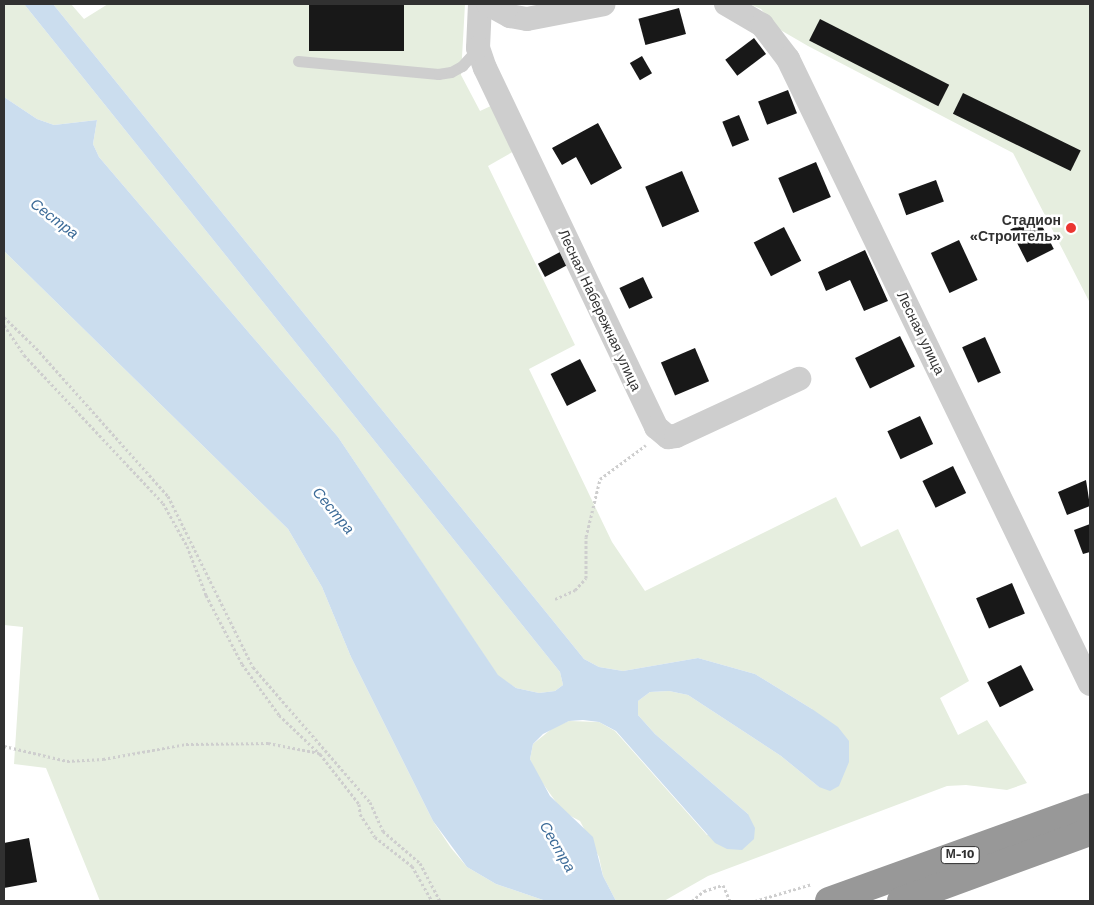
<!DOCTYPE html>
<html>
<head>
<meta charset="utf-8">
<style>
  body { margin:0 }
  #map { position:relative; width:1094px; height:905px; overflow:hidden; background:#fff; font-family:"Work Sans",sans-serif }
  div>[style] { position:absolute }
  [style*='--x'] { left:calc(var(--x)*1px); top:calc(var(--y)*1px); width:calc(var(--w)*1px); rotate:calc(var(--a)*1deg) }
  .green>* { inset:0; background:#e6eedf }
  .water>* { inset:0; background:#cbddee }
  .building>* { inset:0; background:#181818; transform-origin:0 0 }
  .path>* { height:3px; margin-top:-1.5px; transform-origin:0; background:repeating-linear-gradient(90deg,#cecece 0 2.5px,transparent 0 5px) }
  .lane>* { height:11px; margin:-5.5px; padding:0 5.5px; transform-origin:5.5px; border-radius:5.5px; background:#cecece }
  .street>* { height:24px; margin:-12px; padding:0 12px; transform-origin:12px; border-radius:12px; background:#cecece }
  .highway>* { height:28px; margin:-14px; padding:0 14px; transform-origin:14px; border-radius:14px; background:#989898 }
  .dots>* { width:14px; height:14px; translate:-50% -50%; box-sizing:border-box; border:2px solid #fff; border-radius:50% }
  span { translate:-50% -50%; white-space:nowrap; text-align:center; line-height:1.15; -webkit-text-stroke:5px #fff; paint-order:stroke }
  .shield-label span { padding:1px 4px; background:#fff; border:1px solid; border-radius:4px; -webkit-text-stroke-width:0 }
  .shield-label { font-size:12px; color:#313131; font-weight:700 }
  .poi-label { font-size:14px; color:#313131; font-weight:700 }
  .right { translate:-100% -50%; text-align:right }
  .street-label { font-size:14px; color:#313131 }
  .water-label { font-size:15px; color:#3b6a97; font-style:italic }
  .frame { position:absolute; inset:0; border:5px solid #313131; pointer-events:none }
</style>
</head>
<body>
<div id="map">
  <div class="green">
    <div style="clip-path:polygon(4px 4px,24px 4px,560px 672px,563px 685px,555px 691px,539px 693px,516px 688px,498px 676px,338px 437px,99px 157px,93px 144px,97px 120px,54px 125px,37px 119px,4px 97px)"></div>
    <div style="clip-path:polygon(53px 4px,71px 4px,84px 19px,108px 4px,465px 4px,461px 75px,480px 111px,495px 104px,516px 150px,488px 166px,575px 345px,529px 369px,612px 542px,645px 591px,836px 497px,861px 547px,898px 529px,969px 681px,940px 698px,958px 735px,987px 720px,1027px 783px,1007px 790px,966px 785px,947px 786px,708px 876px,664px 901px,616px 901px,603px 876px,599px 857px,580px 821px,563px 812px,539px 778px,530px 759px,533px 744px,554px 727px,569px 721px,599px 722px,615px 731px,707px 835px,748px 814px,655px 734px,638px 715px,638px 701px,650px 692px,669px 691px,688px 695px,781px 756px,819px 787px,812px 709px,755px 674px,698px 658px,623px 671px,599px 667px,584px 659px)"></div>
    <div style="clip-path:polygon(749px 4px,1090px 4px,1090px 303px,1013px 153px,808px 46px,777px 28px,761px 9px)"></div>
    <div style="clip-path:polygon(4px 251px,288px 529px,322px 587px,351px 657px,433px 821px,451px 848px,467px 867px,496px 884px,546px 901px,100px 901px,46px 768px,14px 764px,23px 627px,4px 625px)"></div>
  </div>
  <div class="water">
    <div style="clip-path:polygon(24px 4px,53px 4px,584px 659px,599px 667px,623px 671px,698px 658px,755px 674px,812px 709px,838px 727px,849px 741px,849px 762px,839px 786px,830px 791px,819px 787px,781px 756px,688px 695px,669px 691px,650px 692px,638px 701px,638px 715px,655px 734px,748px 814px,755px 828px,754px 839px,742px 850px,727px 849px,715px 843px,616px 731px,599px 722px,583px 720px,569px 721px,543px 734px,533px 744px,530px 759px,550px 796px,593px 837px,603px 876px,616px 901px,546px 901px,496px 884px,467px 867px,433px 821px,351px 657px,322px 587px,288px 529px,4px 251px,4px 97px,37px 119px,54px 125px,97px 120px,93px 144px,99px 157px,338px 437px,498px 675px,516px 688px,539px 693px,555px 691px,563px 685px,560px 672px)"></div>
  </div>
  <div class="building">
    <div style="left:309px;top:4px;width:95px;height:47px"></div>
    <div style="left:679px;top:8px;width:27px;height:42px;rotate:75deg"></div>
    <div style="left:820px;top:19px;width:145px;height:24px;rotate:27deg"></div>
    <div style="left:754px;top:38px;width:20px;height:36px;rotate:53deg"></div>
    <div style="left:642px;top:56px;width:20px;height:14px;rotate:60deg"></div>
    <div style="left:788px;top:90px;width:25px;height:32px;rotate:69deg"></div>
    <div style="left:963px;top:93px;width:131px;height:23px;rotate:26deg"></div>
    <div style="left:739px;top:115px;width:27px;height:18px;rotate:68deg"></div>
    <div style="clip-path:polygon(598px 123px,622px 168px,591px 185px,576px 157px,562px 165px,552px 148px)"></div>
    <div style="left:816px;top:162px;width:38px;height:41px;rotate:67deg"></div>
    <div style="left:682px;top:171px;width:44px;height:40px;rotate:67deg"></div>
    <div style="left:936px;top:180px;width:23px;height:40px;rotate:70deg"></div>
    <div style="left:1037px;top:216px;width:37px;height:30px;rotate:63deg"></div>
    <div style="left:784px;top:227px;width:38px;height:34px;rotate:63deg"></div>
    <div style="left:959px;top:240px;width:44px;height:31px;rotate:65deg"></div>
    <div style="clip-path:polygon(865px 250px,888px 301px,864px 311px,850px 280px,826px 291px,818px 272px)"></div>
    <div style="left:560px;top:252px;width:15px;height:25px;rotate:62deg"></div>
    <div style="left:643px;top:277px;width:23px;height:26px;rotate:65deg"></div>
    <div style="left:900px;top:336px;width:34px;height:50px;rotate:64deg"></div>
    <div style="left:985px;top:337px;width:39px;height:25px;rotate:66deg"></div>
    <div style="left:695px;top:348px;width:36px;height:37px;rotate:67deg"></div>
    <div style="left:580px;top:359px;width:36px;height:33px;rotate:63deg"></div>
    <div style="left:920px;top:416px;width:31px;height:36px;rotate:65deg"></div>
    <div style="left:953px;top:466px;width:30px;height:34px;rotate:64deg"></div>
    <div style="clip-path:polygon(1086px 480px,1090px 506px,1067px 515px,1058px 492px)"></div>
    <div style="clip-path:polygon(1090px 524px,1090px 552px,1083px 554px,1074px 530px)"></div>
    <div style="left:1012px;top:583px;width:33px;height:39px;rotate:67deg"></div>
    <div style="left:1021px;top:665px;width:28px;height:38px;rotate:63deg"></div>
    <div style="clip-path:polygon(29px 838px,37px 882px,4px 888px,4px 843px)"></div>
  </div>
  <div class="path">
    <div style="--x:4;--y:317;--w:45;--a:44.1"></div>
    <div style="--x:36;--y:348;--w:198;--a:48.3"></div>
    <div style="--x:168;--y:496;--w:191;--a:63.6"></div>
    <div style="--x:253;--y:667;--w:179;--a:49.1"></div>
    <div style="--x:370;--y:802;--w:32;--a:66"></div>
    <div style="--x:383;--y:831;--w:49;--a:40.9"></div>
    <div style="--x:420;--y:863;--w:43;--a:62.2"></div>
    <div style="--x:4;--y:325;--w:36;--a:56"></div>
    <div style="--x:24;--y:355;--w:203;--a:46.8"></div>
    <div style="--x:163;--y:503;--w:49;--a:60.8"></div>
    <div style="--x:187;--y:546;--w:53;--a:68.8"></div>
    <div style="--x:206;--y:595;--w:78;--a:62.4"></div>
    <div style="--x:242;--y:664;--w:63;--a:54"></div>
    <div style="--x:279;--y:715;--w:57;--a:43.6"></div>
    <div style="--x:320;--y:754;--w:63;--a:52"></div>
    <div style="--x:359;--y:804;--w:10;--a:84"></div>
    <div style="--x:360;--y:814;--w:27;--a:57"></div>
    <div style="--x:375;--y:837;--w:47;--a:38.1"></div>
    <div style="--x:412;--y:866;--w:40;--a:60.3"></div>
    <div style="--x:555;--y:599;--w:22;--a:-24"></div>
    <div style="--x:575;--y:590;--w:16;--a:-47"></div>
    <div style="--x:586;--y:578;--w:41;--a:-90"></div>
    <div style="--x:586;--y:537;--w:60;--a:-76.4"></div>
    <div style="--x:600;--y:479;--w:57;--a:-36.5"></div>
    <div style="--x:4;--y:746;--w:65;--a:13.4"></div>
    <div style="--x:67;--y:761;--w:36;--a:-3"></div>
    <div style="--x:103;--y:759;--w:84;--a:-10.2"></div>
    <div style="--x:186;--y:744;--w:82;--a:-0.7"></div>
    <div style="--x:268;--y:743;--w:52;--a:11.1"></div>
    <div style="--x:692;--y:901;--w:16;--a:-40"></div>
    <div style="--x:704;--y:891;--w:20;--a:-18"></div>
    <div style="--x:723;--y:885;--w:17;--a:66"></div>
    <div style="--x:755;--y:901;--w:59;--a:-16.6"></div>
  </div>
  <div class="lane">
    <div style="--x:298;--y:61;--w:141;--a:5.3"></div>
    <div style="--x:438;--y:74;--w:13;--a:-9"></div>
    <div style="--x:451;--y:72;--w:13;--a:-29"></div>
    <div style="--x:462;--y:66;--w:24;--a:-48"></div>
  </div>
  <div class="street">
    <div style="--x:480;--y:4;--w:44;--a:92.6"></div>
    <div style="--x:478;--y:48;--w:21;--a:71"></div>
    <div style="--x:485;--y:68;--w:398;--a:64.5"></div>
    <div style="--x:656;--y:427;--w:16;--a:40"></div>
    <div style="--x:668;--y:437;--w:8;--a:-7"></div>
    <div style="--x:676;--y:436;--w:136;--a:-24.9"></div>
    <div style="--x:488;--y:4;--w:25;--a:29"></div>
    <div style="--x:510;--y:16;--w:17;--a:10"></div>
    <div style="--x:527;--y:19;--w:78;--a:-11"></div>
    <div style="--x:726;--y:4;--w:42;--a:30.3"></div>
    <div style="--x:762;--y:25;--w:43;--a:52.6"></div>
    <div style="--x:788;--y:59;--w:694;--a:64.21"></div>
  </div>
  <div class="highway">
    <div style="--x:829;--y:901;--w:277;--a:-19.8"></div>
    <div style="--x:901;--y:901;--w:201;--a:-20.1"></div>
  </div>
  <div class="dots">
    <div style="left:1071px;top:228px;background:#eb3531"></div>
  </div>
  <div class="shield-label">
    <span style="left:960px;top:855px">М-10</span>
  </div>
  <div class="poi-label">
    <span class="right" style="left:1061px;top:228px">Стадион<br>«Строитель»</span>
  </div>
  <div class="street-label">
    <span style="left:600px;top:310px;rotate:65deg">Лесная Набережная улица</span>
    <span style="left:921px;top:333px;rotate:64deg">Лесная улица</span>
  </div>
  <div class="water-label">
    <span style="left:54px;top:219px;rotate:37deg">Сестра</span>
    <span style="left:333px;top:511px;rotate:50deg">Сестра</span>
    <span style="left:557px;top:847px;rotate:60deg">Сестра</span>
  </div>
  <div class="frame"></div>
</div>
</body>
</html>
